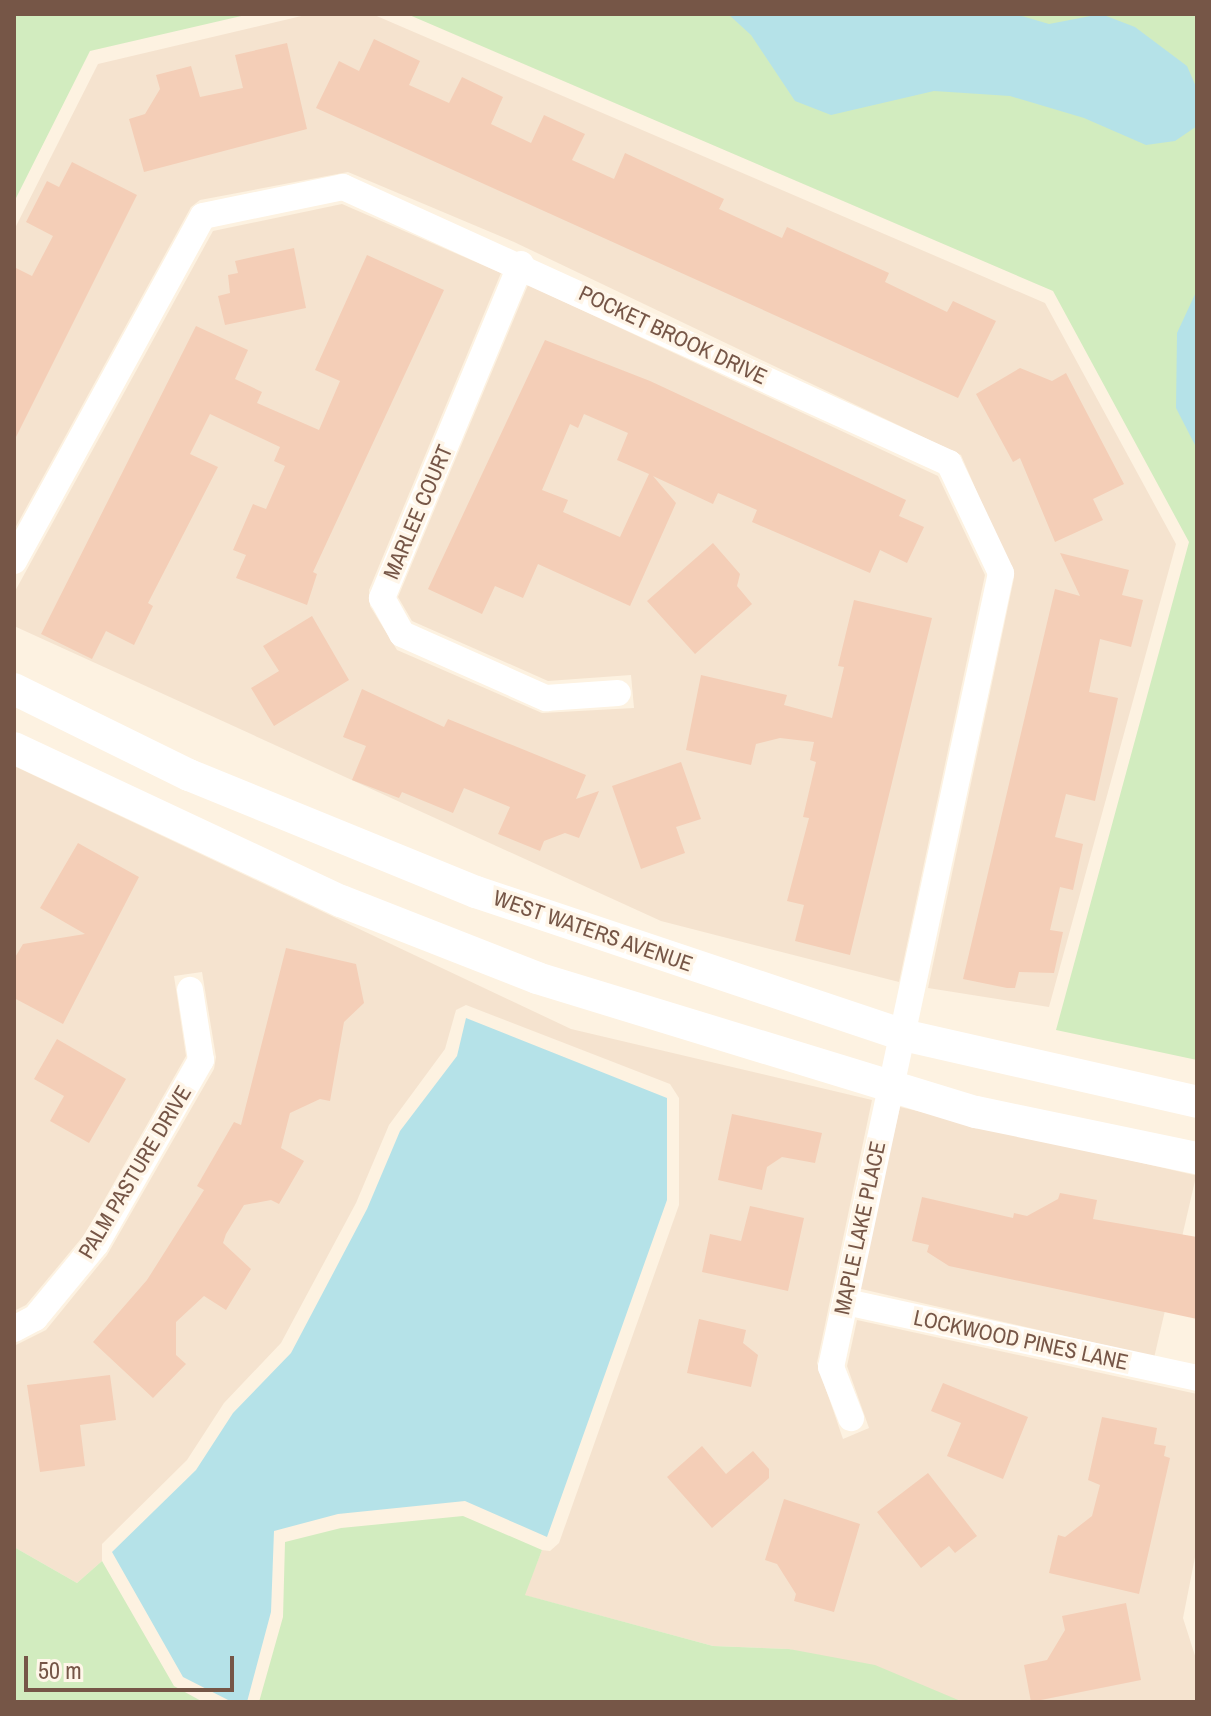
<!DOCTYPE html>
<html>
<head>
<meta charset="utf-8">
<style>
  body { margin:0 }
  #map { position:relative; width:1211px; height:1716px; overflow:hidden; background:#fdf2e1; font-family:"Archivo Narrow",sans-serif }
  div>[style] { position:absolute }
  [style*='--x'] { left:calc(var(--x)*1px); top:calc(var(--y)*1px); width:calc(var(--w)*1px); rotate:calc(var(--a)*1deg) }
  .residential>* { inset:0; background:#f5e3cf; transform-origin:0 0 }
  .green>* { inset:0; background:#d2ecbf }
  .water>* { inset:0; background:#b5e2e8 }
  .building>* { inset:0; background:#f4ceb7 }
  .minor>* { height:26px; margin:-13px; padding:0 13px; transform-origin:13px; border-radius:13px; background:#fff }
  .tertiary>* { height:32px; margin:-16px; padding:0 16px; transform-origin:16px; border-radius:16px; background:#fff }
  span { translate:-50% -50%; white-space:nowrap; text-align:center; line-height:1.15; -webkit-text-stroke:7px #fff6e9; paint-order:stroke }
  .street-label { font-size:22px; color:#765647 }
  .frame { position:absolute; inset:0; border:16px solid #765647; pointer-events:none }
  .scale { position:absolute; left:24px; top:1656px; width:210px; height:36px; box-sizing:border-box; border:4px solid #765647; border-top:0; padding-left:10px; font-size:24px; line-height:28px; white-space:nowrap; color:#765647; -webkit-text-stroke:6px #fff6e9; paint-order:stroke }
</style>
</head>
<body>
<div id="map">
  <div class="residential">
    <div style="clip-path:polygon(310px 14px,372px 14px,1045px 303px,1176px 544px,1049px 1007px,928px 988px,1014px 578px,961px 455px,514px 242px,348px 172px,200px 200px,191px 207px,14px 530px,14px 230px,98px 64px)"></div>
    <div style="clip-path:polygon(342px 204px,501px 273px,369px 590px,370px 606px,397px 650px,542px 713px,634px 708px,631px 675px,548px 681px,412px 621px,398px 597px,528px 285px,938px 476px,985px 575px,899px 982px,661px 921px,14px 626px,14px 593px,213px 231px)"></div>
    <div style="clip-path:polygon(14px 766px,571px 1029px,872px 1100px,817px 1363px,843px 1439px,869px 1428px,847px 1366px,857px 1320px,1197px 1394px,1197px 1547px,1183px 1618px,1197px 1662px,1197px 1702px,963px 1702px,789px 1649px,713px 1646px,524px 1595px,542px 1550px,550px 1551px,559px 1543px,679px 1205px,679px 1098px,670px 1084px,466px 1005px,456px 1010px,445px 1049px,389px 1125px,356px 1203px,281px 1343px,224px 1403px,187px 1460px,102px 1544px,102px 1561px,77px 1583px,14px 1547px,14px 1346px,46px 1330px,107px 1255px,214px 1069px,216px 1057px,202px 972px,174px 976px,186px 1056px,85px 1234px,26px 1305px,14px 1311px)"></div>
    <div style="left:900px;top:1107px;width:304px;height:186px;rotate:13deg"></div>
  </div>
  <div class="green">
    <div style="clip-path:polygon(14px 14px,250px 14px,90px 51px,14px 202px)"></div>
    <div style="clip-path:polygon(407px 14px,1197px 14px,1197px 1060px,1056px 1030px,1189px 542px,1053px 291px)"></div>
    <div style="clip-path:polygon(463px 1516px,542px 1550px,525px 1595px,713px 1646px,789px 1649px,875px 1665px,963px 1702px,259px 1702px,283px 1617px,285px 1542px,341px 1528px)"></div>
    <div style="clip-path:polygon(14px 1547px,77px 1583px,102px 1561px,174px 1686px,203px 1702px,14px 1702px)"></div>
  </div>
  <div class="water">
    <div style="clip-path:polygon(728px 14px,1015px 14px,1049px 24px,1101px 14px,1135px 27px,1187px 66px,1197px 89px,1197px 126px,1175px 141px,1146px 145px,1084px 118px,1010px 96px,934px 91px,831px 115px,795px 101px,751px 35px)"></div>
    <div style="clip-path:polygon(1197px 290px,1197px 449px,1176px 408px,1177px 333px)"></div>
    <div style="clip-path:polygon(466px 1018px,667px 1098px,667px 1200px,547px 1537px,465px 1501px,338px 1514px,274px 1531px,271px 1612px,247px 1702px,232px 1702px,183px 1677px,112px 1552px,196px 1470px,233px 1413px,291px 1353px,367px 1209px,400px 1131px,457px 1056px)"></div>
  </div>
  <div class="building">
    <div style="clip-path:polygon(374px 39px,420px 61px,409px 85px,449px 103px,462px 77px,503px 97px,491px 124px,531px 143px,544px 115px,585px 134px,572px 160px,614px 179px,625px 153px,724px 199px,719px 209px,782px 238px,787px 227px,889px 273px,885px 282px,947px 312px,953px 301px,996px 321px,958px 398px,316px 108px,339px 61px,359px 71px)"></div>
    <div style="clip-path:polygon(287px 43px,307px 129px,144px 172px,129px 119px,145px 114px,160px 89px,156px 75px,191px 66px,200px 97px,243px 88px,235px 55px)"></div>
    <div style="clip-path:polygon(72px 162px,137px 195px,14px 441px,14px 267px,32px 276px,53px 236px,26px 222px,47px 181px,59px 187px)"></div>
    <div style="clip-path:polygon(294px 248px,306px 308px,225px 325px,218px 296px,230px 293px,228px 275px,238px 273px,235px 261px)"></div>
    <div style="clip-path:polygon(367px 255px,444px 290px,313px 572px,317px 574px,307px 605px,236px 578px,246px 555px,233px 550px,253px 504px,266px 509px,285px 466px,274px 461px,280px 447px,210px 414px,190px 454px,218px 467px,148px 603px,153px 606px,134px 645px,106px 631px,92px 659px,41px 634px,196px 326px,248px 350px,235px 379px,262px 392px,257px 403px,319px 430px,340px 381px,315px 370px)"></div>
    <div style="clip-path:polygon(evenodd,545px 340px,650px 381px,906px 500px,899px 516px,924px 527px,907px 563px,880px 550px,870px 573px,752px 522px,757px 510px,718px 493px,713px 504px,653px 476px,676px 503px,630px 606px,538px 564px,523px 598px,495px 586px,482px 614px,428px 589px,545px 340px,584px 414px,628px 433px,617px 460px,649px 474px,620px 537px,563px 512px,568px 500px,542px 490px,570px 424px,578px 428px,584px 414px)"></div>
    <div style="clip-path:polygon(1020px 368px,1052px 381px,1066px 373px,1124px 484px,1093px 499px,1103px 520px,1055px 542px,1020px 458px,1013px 462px,976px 394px)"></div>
    <div style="clip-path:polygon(713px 543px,740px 574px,737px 586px,752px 604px,695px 654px,647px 601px)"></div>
    <div style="clip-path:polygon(1060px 553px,1129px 570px,1122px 595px,1143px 600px,1131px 647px,1100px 639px,1089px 692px,1118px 698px,1095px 801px,1066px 794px,1055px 837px,1083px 844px,1073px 890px,1060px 887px,1050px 930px,1063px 932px,1054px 973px,1019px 972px,1015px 988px,1007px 988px,963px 979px,1055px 589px,1080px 596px)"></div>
    <div style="clip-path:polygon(854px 600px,932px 618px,850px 955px,795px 941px,804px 905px,787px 901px,809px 818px,803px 817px,816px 762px,810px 760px,814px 742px,780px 738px,756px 744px,751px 765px,686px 750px,701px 675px,787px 695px,784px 705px,832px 718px,844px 667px,838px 666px)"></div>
    <div style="clip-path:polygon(312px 616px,349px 680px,274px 726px,251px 688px,279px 671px,263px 646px)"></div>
    <div style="clip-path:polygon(362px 689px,444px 727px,448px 719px,586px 775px,576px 799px,599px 791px,579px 838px,565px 833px,544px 841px,540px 851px,498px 834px,510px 807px,464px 788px,453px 813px,402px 792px,399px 798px,352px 780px,366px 746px,343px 737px)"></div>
    <div style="clip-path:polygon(681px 762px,701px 819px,676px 827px,685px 853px,641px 869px,612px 786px)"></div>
    <div style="clip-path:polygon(78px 843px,139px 877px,63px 1024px,14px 998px,14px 959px,23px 944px,85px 934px,40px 908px)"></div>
    <div style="clip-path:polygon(286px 948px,356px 964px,364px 1003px,344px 1022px,330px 1101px,320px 1099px,290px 1113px,281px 1148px,304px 1161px,279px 1204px,271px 1200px,244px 1205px,226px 1234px,223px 1243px,251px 1269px,226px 1310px,204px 1296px,176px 1322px,176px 1355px,186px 1364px,153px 1398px,93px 1342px,147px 1280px,204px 1190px,197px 1186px,234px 1122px,241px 1125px)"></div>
    <div style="clip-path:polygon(57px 1039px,126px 1079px,89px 1143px,50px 1121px,64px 1096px,34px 1079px)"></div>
    <div style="clip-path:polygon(732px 1114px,822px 1133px,815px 1163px,782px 1157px,767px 1167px,762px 1190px,718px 1180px)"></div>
    <div style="clip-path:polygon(1060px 1193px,1097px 1200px,1093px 1219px,1197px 1237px,1197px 1319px,949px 1266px,927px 1252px,929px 1245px,912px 1241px,922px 1197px,1013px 1218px,1014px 1213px,1027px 1216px,1058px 1199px)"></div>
    <div style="clip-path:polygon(750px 1206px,804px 1218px,788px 1291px,702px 1272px,710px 1234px,741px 1241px)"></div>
    <div style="clip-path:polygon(699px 1319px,746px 1330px,743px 1343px,758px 1355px,751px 1387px,687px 1373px)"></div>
    <div style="clip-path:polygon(110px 1375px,116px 1420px,80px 1425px,85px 1466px,40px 1472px,27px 1385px)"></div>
    <div style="clip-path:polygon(943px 1383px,1028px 1417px,1003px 1479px,947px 1456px,961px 1423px,931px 1411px)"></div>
    <div style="clip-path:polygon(1102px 1417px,1157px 1428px,1154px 1444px,1166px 1446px,1164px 1456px,1170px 1458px,1139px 1594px,1049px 1573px,1058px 1535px,1065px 1537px,1092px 1516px,1100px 1485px,1088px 1480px)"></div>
    <div style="clip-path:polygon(702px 1446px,726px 1474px,753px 1451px,769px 1469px,769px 1478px,712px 1528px,667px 1477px)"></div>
    <div style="clip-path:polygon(928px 1473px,977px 1536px,955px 1553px,949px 1546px,921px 1568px,877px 1512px)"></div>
    <div style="clip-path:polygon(784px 1499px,860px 1524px,834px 1612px,794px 1601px,796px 1594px,777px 1564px,765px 1560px)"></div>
    <div style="clip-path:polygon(1126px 1603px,1141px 1680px,1031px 1702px,1024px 1665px,1047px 1660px,1065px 1630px,1062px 1616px)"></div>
  </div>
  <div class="minor">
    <div style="--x:521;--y:264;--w:362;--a:112.6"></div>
    <div style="--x:382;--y:598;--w:41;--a:60.9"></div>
    <div style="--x:402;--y:634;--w:158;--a:24"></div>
    <div style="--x:546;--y:698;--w:72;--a:-4"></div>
    <div style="--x:14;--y:561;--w:393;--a:-61.3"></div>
    <div style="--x:203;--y:216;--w:143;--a:-11.7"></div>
    <div style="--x:343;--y:187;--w:666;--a:24.49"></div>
    <div style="--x:949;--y:463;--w:122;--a:64.7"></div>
    <div style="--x:1001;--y:573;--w:812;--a:102.08"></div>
    <div style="--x:831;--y:1367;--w:55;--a:68.6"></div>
    <div style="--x:846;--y:1302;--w:359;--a:12.2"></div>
    <div style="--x:14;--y:1329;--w:24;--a:-28"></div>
    <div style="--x:35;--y:1318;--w:96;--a:-50.5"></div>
    <div style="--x:96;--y:1244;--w:212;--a:-60.3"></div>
    <div style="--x:201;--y:1060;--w:71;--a:-98.9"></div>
  </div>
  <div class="tertiary">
    <div style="--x:14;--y:689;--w:195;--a:26.2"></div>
    <div style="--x:189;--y:775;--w:310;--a:22.2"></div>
    <div style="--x:476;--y:892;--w:450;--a:18.5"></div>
    <div style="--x:903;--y:1035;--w:302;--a:12.8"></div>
    <div style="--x:14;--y:748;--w:361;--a:25.1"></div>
    <div style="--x:341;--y:901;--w:211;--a:21.4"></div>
    <div style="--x:537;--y:978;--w:459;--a:17"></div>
    <div style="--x:976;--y:1112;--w:226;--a:11.8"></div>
  </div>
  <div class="street-label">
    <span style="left:673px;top:335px;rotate:25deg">POCKET BROOK DRIVE</span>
    <span style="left:418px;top:512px;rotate:-67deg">MARLEE COURT</span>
    <span style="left:593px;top:931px;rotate:19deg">WEST WATERS AVENUE</span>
    <span style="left:135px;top:1172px;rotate:-59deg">PALM PASTURE DRIVE</span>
    <span style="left:860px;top:1228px;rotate:-78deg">MAPLE LAKE PLACE</span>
    <span style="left:1021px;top:1340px;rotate:12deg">LOCKWOOD PINES LANE</span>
  </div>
  <div class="frame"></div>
  <div class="scale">50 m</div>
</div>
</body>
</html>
